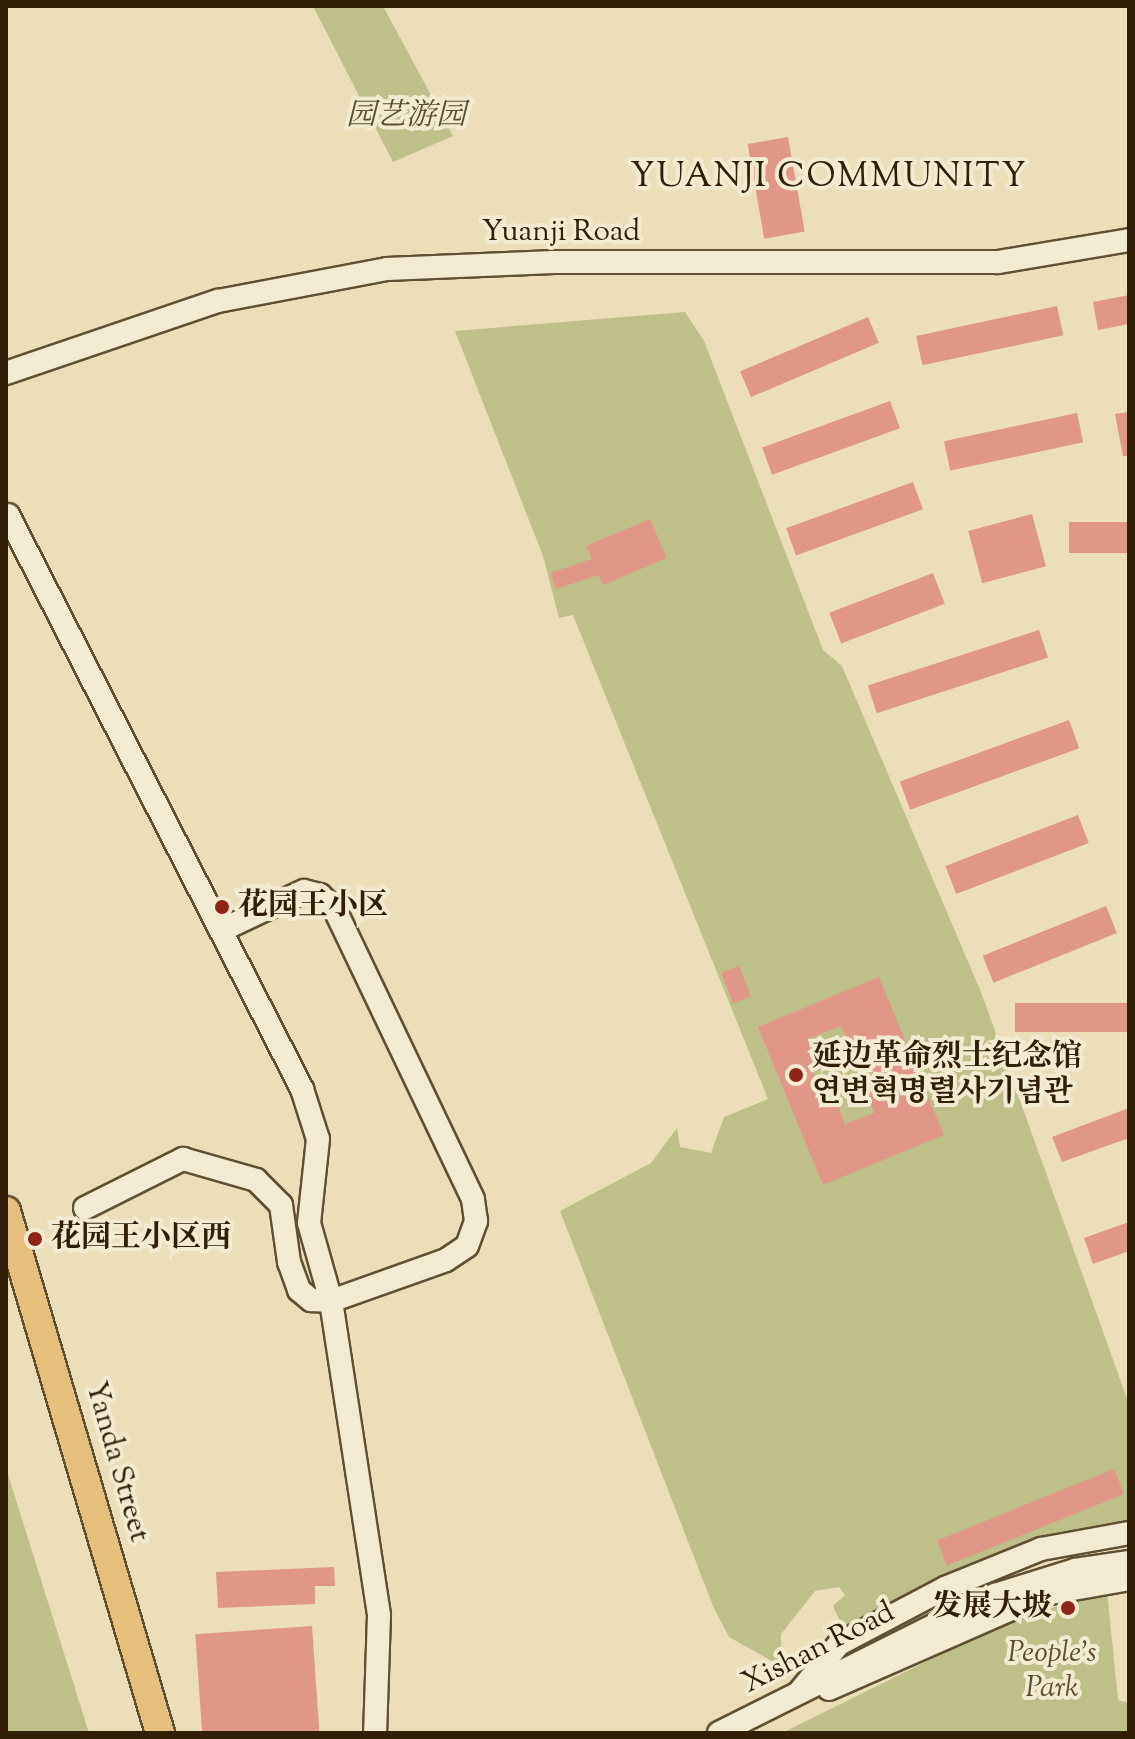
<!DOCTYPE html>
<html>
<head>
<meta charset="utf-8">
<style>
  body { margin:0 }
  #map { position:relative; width:1135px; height:1739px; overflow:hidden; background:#ebdeb8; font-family:"Sorts Mill Goudy","Noto Serif SC","Noto Serif KR",serif }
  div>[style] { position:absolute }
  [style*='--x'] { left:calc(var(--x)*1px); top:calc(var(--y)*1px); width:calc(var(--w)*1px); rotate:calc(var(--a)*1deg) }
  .green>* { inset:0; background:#bfbf89 }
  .building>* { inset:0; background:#e19788; transform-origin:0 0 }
  .roads { filter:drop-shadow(2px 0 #605033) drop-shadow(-2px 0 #605033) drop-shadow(0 2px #605033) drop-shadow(0 -2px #605033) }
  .minor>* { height:22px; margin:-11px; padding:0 11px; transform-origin:11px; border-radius:11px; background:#f2ead1 }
  .major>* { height:28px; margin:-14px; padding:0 14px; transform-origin:14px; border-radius:14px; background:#e6bf7c }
  .dots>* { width:22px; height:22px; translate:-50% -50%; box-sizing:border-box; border:4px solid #f2ead1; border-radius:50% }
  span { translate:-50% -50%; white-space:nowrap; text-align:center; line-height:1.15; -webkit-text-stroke:8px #f2ead1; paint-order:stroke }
  .park-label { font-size:30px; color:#5c502e; font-style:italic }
  .street-label { font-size:30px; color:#312007 }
  .poi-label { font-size:30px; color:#312007; font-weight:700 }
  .left { translate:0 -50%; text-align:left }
  .right { translate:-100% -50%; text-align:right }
  .quarter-label { font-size:34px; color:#312007; letter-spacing:2px }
  .frame { position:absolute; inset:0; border:8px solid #312007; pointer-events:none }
</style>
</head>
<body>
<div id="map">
  <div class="green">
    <div style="clip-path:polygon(313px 6px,383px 6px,453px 136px,393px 162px)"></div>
    <div style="clip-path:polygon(685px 312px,704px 341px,823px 650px,842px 666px,981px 992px,1129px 1404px,1129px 1527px,940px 1585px,843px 1628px,833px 1606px,845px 1595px,839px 1587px,815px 1591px,781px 1634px,781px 1666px,729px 1637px,713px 1606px,560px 1211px,651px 1163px,677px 1128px,680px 1147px,711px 1153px,724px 1117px,768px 1099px,573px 615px,559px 618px,543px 556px,455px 331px)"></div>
    <div style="clip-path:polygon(6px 1468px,89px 1733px,6px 1733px)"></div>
    <div style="clip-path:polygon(1107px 1591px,1118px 1700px,1129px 1703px,1129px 1733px,782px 1733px,1006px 1622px)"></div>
  </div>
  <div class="building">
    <div style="left:788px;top:137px;width:96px;height:41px;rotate:80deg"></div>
    <div style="clip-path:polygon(1129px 295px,1129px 324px,1098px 330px,1093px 302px)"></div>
    <div style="left:1057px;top:306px;width:30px;height:144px;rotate:78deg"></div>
    <div style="left:868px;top:317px;width:28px;height:139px;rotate:67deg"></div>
    <div style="left:890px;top:401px;width:29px;height:136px;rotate:70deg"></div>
    <div style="clip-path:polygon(1129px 412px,1129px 456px,1123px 456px,1115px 414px)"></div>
    <div style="left:1077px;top:413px;width:30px;height:136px;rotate:78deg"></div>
    <div style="left:913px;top:482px;width:29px;height:135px;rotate:70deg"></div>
    <div style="left:1032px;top:514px;width:54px;height:66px;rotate:75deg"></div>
    <div style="clip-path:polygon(650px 519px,667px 558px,603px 585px,599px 575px,556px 589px,550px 573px,592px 559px,586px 546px)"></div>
    <div style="left:1129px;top:522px;width:31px;height:60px;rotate:90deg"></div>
    <div style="left:933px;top:573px;width:33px;height:111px;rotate:69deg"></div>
    <div style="left:1039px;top:630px;width:29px;height:180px;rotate:72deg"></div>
    <div style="left:1069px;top:720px;width:30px;height:180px;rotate:70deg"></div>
    <div style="left:1078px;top:815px;width:30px;height:142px;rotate:69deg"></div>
    <div style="left:1106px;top:906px;width:29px;height:133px;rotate:68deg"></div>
    <div style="left:739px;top:966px;width:33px;height:19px;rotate:69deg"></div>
    <div style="clip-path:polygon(evenodd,879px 977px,944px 1135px,823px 1185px,758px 1027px,879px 977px,841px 1026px,852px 1054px,864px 1049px,879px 1089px,867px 1093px,874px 1113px,845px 1124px,837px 1104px,826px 1108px,811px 1068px,822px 1064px,812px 1037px,841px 1026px)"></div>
    <div style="left:1129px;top:1003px;width:29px;height:114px;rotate:90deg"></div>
    <div style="clip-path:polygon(1129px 1108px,1129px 1138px,1062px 1162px,1052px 1137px)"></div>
    <div style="clip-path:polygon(1129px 1222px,1129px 1251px,1093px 1264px,1084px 1238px)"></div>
    <div style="left:1114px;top:1469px;width:27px;height:191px;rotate:68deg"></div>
    <div style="clip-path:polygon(334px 1567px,335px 1586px,315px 1586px,315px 1604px,218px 1608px,216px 1572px)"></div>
    <div style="left:312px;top:1626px;width:107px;height:117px;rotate:86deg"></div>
  </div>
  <div class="roads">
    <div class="minor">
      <div style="--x:6;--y:373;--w:224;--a:-18.8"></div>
      <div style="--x:218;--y:301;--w:172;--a:-10.7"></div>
      <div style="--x:387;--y:269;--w:167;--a:-2.4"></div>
      <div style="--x:554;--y:262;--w:444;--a:0"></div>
      <div style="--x:998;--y:262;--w:133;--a:-9.5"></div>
      <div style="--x:8;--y:515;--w:645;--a:62.88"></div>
      <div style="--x:302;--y:1089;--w:52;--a:72.3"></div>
      <div style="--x:318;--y:1139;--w:84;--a:96.1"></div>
      <div style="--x:309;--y:1223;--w:81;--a:74.2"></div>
      <div style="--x:331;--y:1301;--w:318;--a:81.3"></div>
      <div style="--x:379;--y:1615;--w:118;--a:91.9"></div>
      <div style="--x:85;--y:1208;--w:110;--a:-26.6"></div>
      <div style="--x:183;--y:1159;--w:76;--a:16"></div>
      <div style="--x:256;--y:1180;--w:35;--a:45"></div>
      <div style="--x:281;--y:1205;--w:58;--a:82"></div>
      <div style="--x:289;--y:1262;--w:30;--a:70"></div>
      <div style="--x:299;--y:1290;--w:16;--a:40"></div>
      <div style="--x:311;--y:1300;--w:20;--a:3"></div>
      <div style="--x:331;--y:1301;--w:122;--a:-19.6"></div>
      <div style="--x:446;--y:1260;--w:25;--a:-34"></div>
      <div style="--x:467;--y:1246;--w:27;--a:-70"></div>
      <div style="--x:476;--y:1221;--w:22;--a:-98"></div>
      <div style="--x:473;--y:1199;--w:320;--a:-115.5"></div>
      <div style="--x:335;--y:910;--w:21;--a:-135"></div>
      <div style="--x:320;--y:895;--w:16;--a:-166"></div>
      <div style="--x:304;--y:891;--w:91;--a:154.6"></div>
      <div style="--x:829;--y:1689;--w:236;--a:-23.7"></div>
      <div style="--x:1045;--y:1594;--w:85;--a:-10.1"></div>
      <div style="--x:800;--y:1691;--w:61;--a:-50.3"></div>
      <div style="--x:839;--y:1644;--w:120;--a:-27.8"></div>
      <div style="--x:945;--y:1588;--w:104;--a:-22.1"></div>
      <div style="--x:1041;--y:1549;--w:89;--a:-10.3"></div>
      <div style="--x:719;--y:1733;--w:309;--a:-26.6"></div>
      <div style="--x:995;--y:1595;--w:84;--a:-17.4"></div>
      <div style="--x:1075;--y:1570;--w:55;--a:-8.4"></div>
    </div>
    <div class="major">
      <div style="--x:6;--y:1211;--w:544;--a:73.56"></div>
    </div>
  </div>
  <div class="dots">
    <div style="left:222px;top:907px;background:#8f2418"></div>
    <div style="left:796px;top:1075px;background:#8f2418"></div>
    <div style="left:35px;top:1239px;background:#8f2418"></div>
    <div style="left:1068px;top:1608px;background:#8f2418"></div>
  </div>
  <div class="park-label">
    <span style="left:406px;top:117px">园艺游园</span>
    <span style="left:1052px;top:1671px">People's<br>Park</span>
  </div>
  <div class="street-label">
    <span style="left:561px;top:233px">Yuanji Road</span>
    <span style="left:116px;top:1462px;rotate:74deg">Yanda Street</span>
    <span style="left:819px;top:1649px;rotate:-27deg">Xishan Road</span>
  </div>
  <div class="poi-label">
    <span class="left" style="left:238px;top:907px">花园王小区</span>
    <span class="left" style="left:812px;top:1075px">延边革命烈士纪念馆<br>연변혁명렬사기념관</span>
    <span class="left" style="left:51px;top:1239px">花园王小区西</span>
    <span class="right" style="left:1052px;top:1608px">发展大坡</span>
  </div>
  <div class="quarter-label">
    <span style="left:829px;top:178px">YUANJI COMMUNITY</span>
  </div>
  <div class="frame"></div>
</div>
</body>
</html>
